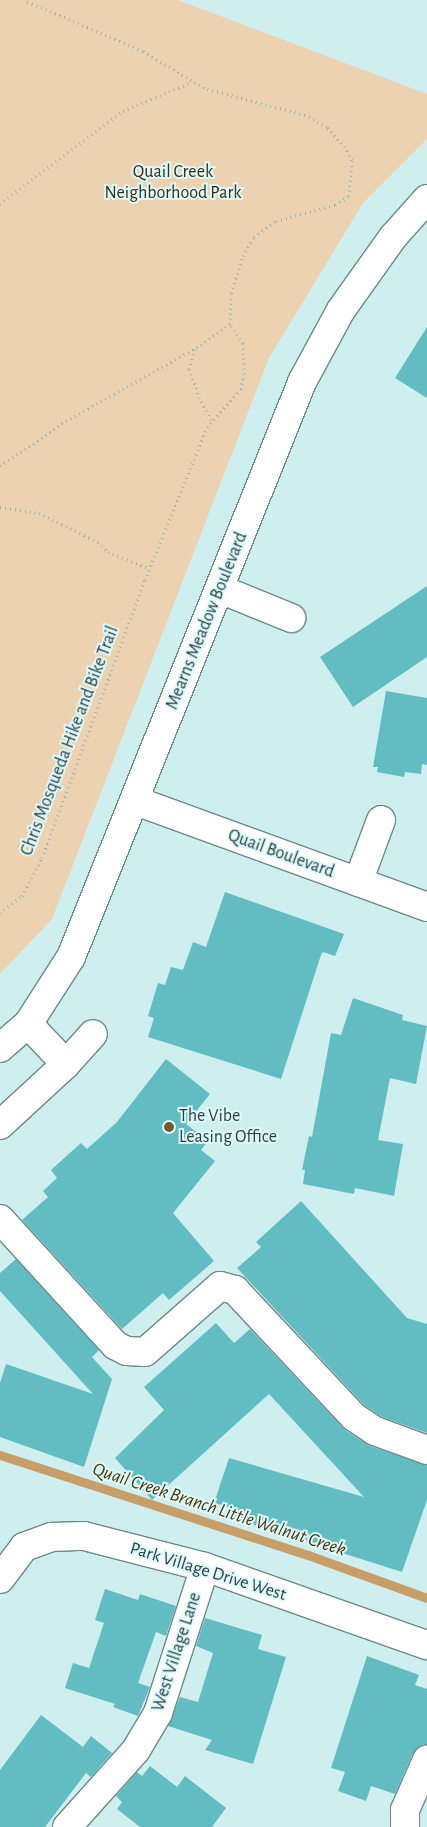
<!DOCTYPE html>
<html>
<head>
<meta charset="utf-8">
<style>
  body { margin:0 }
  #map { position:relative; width:427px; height:1827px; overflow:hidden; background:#cfeef0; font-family:"Alegreya Sans",sans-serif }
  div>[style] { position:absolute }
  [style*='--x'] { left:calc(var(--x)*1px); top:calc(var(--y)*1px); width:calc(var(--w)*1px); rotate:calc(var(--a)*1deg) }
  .green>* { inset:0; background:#ecd2b0 }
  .stream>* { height:9px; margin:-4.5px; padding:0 4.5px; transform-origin:4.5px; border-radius:4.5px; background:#c79e67 }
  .building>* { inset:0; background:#62bdc2 }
  .path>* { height:3px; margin-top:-1.5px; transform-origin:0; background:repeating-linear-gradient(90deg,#9cb5b7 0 1px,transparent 0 5px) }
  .roads { filter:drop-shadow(1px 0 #6d8a8b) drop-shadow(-1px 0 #6d8a8b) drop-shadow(0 1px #6d8a8b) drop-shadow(0 -1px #6d8a8b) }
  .minor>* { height:28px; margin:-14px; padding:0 14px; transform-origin:14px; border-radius:14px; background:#fff }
  .dots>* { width:14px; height:14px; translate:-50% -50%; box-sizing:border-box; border:2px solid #dcfbfd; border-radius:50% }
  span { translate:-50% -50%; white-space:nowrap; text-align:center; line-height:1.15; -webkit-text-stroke:4px #dcfbfd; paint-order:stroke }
  .park-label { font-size:18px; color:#3c2b11 }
  .street-label { font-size:18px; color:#313d3e }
  .poi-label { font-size:18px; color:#313d3e }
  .left { translate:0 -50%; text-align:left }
  .water-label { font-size:19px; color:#4d3202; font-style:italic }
</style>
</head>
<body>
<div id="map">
  <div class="green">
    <div style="clip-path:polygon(0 0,178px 0,427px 94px,427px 139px,363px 203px,269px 358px,52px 919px,0 974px)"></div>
  </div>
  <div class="stream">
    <div style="--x:0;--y:1455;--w:324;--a:18"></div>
    <div style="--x:308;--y:1555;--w:127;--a:19.9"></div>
  </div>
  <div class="building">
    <div style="clip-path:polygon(427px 327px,427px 398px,395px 378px)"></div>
    <div style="clip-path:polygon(427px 586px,427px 657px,353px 707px,320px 657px)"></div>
    <div style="clip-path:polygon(386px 691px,427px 698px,427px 765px,422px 764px,421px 774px,405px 772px,404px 777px,377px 772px,378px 767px,373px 767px)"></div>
    <div style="clip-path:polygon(225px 892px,344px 934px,335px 956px,323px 952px,321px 955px,281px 1079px,148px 1037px,154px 1018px,148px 1016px,158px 983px,165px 985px,171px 967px,183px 970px,193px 942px,206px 947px)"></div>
    <div style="clip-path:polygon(353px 998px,403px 1015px,402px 1020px,427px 1026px,416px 1084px,390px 1078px,378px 1140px,403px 1144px,394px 1196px,355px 1188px,354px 1194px,303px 1184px,305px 1170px,302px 1170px,309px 1136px,312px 1137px,331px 1033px,341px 1035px)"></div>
    <div style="clip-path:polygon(166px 1059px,210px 1094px,186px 1124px,208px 1141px,201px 1150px,215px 1161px,173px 1213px,214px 1261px,169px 1300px,163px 1293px,122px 1329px,22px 1220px,48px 1197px,43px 1191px,57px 1178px,51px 1170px,81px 1143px,87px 1149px,117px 1122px)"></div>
    <div style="clip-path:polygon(301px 1201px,407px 1318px,427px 1324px,427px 1433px,382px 1417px,364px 1405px,237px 1268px,261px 1247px,256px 1242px)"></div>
    <div style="clip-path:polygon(16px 1259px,99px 1350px,92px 1357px,112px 1379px,84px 1467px,0 1437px,0 1383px,6px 1364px,93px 1394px,0 1291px,0 1273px)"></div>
    <div style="clip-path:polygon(216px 1323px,234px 1343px,250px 1329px,345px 1430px,370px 1446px,427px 1465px,427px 1500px,402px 1572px,232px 1518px,235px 1509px,214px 1503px,229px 1458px,364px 1497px,269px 1394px,152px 1500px,115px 1458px,164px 1410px,144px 1387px)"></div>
    <div style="clip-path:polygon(105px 1589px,138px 1600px,140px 1594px,176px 1606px,166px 1636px,156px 1632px,138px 1683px,150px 1687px,138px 1716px,113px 1707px,115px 1704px,65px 1688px,73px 1663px,89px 1668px,104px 1623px,95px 1620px)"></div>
    <div style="clip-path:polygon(205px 1618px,262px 1635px,258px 1649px,286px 1657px,253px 1764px,205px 1750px,212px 1740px,168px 1726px,180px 1697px,198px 1702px,213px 1653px,196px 1646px)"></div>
    <div style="clip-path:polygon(367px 1656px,419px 1675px,415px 1685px,427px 1689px,427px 1745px,413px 1753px,395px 1794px,371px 1786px,366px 1801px,338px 1791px,345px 1772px,331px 1768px)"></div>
    <div style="clip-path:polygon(41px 1715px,83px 1747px,91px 1736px,112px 1753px,91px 1777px,86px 1773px,45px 1827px,0 1827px,0 1770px)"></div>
    <div style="clip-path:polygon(150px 1766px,177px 1787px,185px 1776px,226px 1808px,212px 1827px,140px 1827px,117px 1809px,122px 1802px,116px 1796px,137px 1772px,142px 1776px)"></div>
  </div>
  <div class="path">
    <div style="--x:0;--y:204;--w:154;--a:-37.1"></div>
    <div style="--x:123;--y:111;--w:75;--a:-22.8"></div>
    <div style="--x:195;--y:349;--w:21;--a:107"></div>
    <div style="--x:189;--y:369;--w:30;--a:70"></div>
    <div style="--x:199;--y:397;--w:27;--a:62"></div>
    <div style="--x:0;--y:466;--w:80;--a:-34.3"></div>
    <div style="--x:66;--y:421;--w:155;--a:-29.4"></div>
    <div style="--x:201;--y:345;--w:36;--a:-36"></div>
    <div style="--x:0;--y:507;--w:39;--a:9"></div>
    <div style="--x:39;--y:513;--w:66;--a:26.2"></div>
    <div style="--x:98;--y:542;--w:14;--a:45"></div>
    <div style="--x:108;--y:552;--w:45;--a:22"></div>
    <div style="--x:0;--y:913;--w:28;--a:-38"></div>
    <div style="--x:22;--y:896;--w:43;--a:-62.2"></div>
    <div style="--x:42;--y:858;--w:296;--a:-69.7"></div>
    <div style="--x:145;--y:580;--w:165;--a:-67.9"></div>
    <div style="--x:207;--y:427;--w:51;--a:-48.2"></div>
    <div style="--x:241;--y:389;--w:15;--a:-79"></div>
    <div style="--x:244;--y:374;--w:31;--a:-92"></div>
    <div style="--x:243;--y:343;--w:23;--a:-124"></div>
    <div style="--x:230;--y:324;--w:31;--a:-88"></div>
    <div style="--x:231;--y:293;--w:39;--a:-72"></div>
    <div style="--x:243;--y:256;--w:22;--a:-60"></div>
    <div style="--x:254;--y:237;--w:27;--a:-36"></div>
    <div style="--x:276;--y:221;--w:61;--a:-15.2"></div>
    <div style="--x:335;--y:205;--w:17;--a:-33"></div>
    <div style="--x:349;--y:196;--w:36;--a:-85"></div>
    <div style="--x:352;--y:160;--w:15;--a:-118"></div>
    <div style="--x:345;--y:147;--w:27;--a:-132"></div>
    <div style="--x:327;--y:127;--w:25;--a:-151"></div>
    <div style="--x:305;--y:115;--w:105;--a:-165"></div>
    <div style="--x:204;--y:88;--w:71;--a:-148.8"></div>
    <div style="--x:143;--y:51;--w:129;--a:-156.8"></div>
  </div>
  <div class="roads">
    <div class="minor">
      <div style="--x:220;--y:589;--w:77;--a:22.2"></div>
      <div style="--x:136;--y:801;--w:310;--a:20"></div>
      <div style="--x:358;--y:882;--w:66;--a:-69.6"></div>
      <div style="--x:0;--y:1048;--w:37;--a:-41"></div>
      <div style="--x:28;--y:1024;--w:80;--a:-57.3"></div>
      <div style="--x:71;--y:957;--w:620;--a:-68.11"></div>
      <div style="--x:302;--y:382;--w:82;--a:-61.6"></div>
      <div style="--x:341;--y:310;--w:90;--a:-54.5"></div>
      <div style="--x:393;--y:237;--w:51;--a:-48.2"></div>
      <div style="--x:66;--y:1064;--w:40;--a:-48"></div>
      <div style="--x:0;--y:1125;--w:90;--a:-42.7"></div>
      <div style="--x:66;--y:1064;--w:55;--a:-133.5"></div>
      <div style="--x:0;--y:1219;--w:171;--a:47.6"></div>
      <div style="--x:115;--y:1345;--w:13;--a:27"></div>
      <div style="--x:127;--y:1351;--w:18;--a:3"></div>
      <div style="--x:145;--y:1352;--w:100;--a:-41.3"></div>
      <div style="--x:220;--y:1286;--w:16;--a:15"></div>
      <div style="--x:235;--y:1290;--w:174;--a:46.9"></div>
      <div style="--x:354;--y:1417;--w:25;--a:34"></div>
      <div style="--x:375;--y:1431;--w:55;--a:20.1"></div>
      <div style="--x:0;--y:1579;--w:40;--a:-53"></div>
      <div style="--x:24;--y:1547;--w:30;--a:-20"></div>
      <div style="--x:52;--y:1537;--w:32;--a:-2"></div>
      <div style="--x:84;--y:1536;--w:125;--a:14.4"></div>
      <div style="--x:205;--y:1567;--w:235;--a:19.4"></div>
      <div style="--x:67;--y:1827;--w:103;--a:-48.1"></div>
      <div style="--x:136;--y:1750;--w:43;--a:-59.3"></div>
      <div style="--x:158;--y:1713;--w:153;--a:-72.2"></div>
      <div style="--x:405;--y:1827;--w:17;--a:-90"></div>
      <div style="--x:405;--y:1810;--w:55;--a:-66.3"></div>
    </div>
  </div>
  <div class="dots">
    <div style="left:169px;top:1127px;background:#78592e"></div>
  </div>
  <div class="park-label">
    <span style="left:173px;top:183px">Quail Creek<br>Neighborhood Park</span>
  </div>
  <div class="street-label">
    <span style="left:207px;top:621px;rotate:-68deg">Mearns Meadow Boulevard</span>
    <span style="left:70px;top:741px;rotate:-69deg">Chris Mosqueda Hike and Bike Trail</span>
    <span style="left:281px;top:854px;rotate:20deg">Quail Boulevard</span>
    <span style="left:208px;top:1572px;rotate:17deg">Park Village Drive West</span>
    <span style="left:177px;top:1652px;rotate:-72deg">West Village Lane</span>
  </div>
  <div class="poi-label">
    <span class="left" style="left:179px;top:1127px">The Vibe<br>Leasing Office</span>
  </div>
  <div class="water-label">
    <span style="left:219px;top:1510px;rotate:18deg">Quail Creek Branch Little Walnut Creek</span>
  </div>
</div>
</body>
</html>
